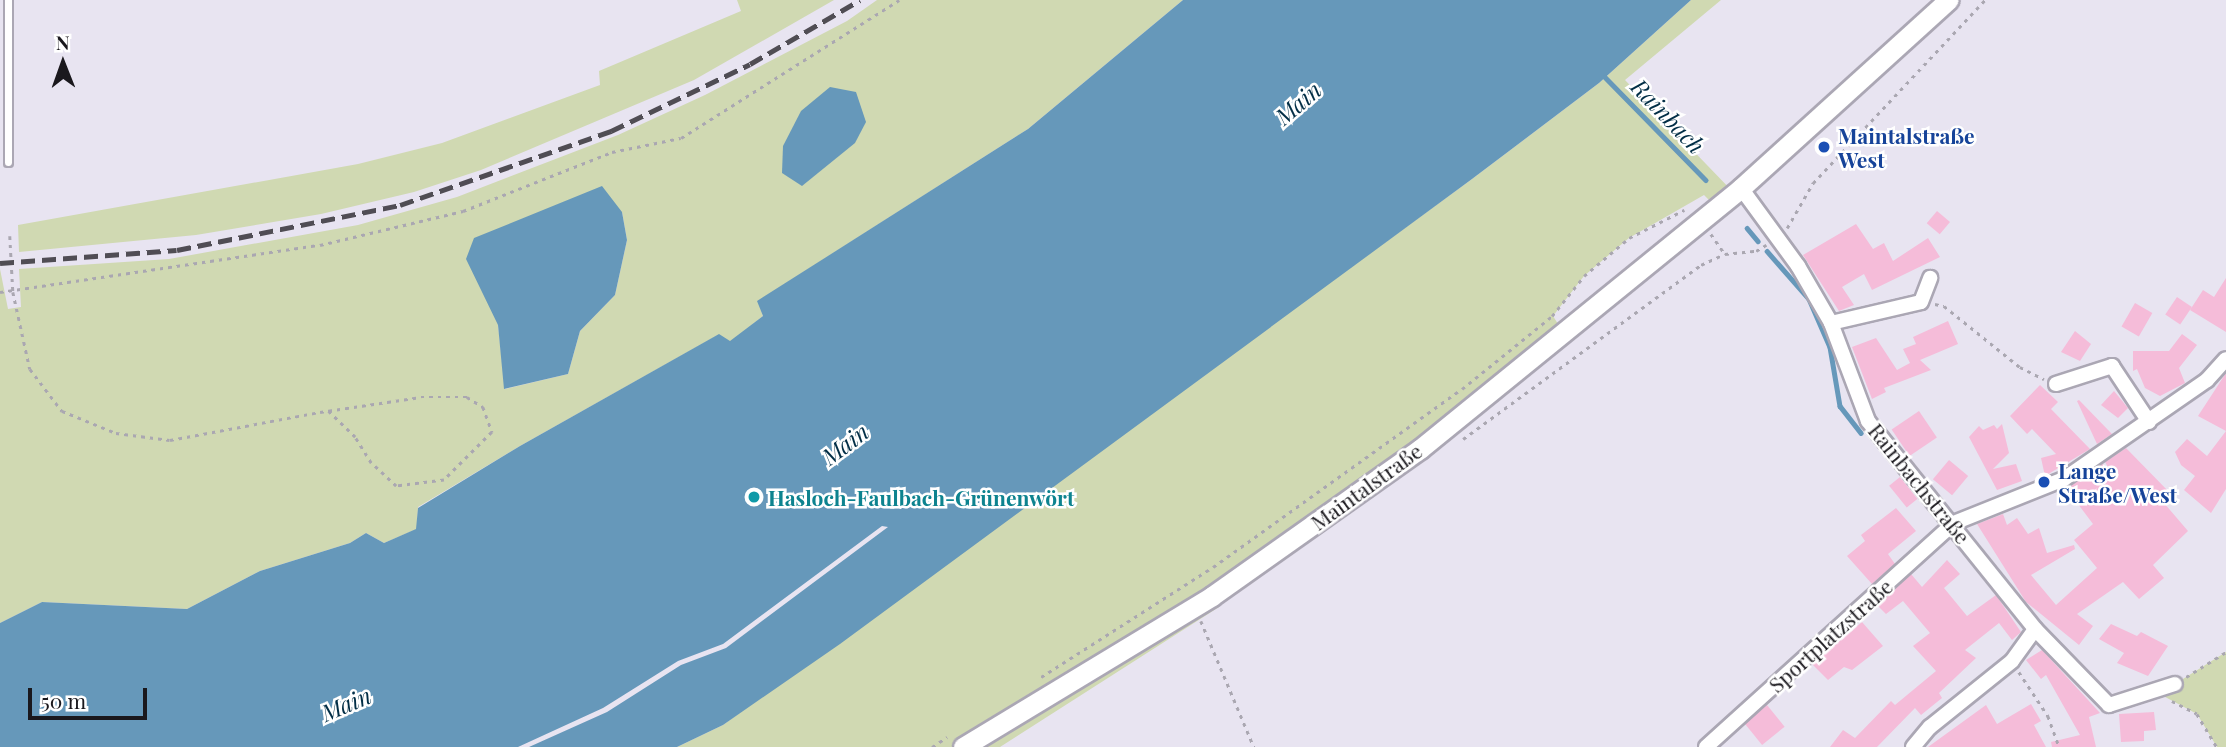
<!DOCTYPE html>
<html>
<head>
<meta charset="utf-8">
<style>
  body { margin:0 }
  #map { position:relative; width:2226px; height:747px; overflow:hidden; background:#e8e4f1; font-family:"Playfair Display",serif }
  div>[style] { position:absolute }
  [style*='--x'] { left:calc(var(--x)*1px); top:calc(var(--y)*1px); width:calc(var(--w)*1px); rotate:calc(var(--a)*1deg) }
  .green>* { inset:0; background:#d0d9b2 }
  .water>* { inset:0; background:#6698ba }
  .stream>* { height:4.5px; margin:-2.25px; padding:0 2.25px; transform-origin:2.25px; border-radius:2.25px; background:#6698ba }
  .building>* { inset:0; background:#f5bcd9; transform-origin:0 0 }
  .path>* { height:2.5px; margin-top:-1.25px; transform-origin:0; background:repeating-linear-gradient(90deg,#aaa7b1 0 3.5px,transparent 0 8.5px) }
  .roads { filter:drop-shadow(2px 0 #aba7b4) drop-shadow(-2px 0 #aba7b4) drop-shadow(0 2px #aba7b4) drop-shadow(0 -2px #aba7b4) }
  .service>* { height:7px; margin:-3.5px; padding:0 3.5px; transform-origin:3.5px; border-radius:3.5px; background:#fff }
  .minor>* { height:14px; margin:-7px; padding:0 7px; transform-origin:7px; border-radius:7px; background:#fff }
  .secondary>* { height:19px; margin:-9.5px; padding:0 9.5px; transform-origin:9.5px; border-radius:9.5px; background:#fff }
  .rail>* { height:4.5px; margin-top:-2.25px; transform-origin:0; background:repeating-linear-gradient(90deg,#504d54 0 14px,transparent 0 21px) }
  .dots>* { width:19px; height:19px; translate:-50% -50%; box-sizing:border-box; border:4px solid #fff; border-radius:50% }
  span { translate:-50% -50%; white-space:nowrap; text-align:center; line-height:1.15; -webkit-text-stroke:5px #fff; paint-order:stroke }
  .transit-label { font-size:21px; color:#164399; font-weight:700 }
  .left { translate:0 -50%; text-align:left }
  .street-label { font-size:21px; color:#1a181d }
  .culture-label { font-size:21px; color:#0d838f; font-weight:700 }
  .water-label { font-size:23px; color:#022e46; font-style:italic }
  .north { position:absolute; left:28px; top:28px; width:70px; height:70px; -webkit-text-stroke:5px #fff; paint-order:stroke; rotate:359deg; font-size:19px; font-weight:700; line-height:28px; text-align:center; color:#1a181d }
  .north::after { content:''; display:block; margin:auto; width:24px; height:32px; background:#1a181d; clip-path:polygon(50% 0,100% 100%,50% 72%,0 100%) }
  .scale { position:absolute; left:28px; top:688px; width:119px; height:32px; box-sizing:border-box; border:4px solid #1a181d; border-top:0; padding-left:9px; font-size:21px; line-height:24px; white-space:nowrap; color:#1a181d; -webkit-text-stroke:5px #fff; paint-order:stroke }
</style>
</head>
<body>
<div id="map">
  <div class="green">
    <div style="clip-path:polygon(737px 0,834px 0,694px 80px,481px 170px,414px 192px,321px 214px,196px 235px,19px 252px,18px 225px,358px 164px,442px 143px,600px 85px,599px 71px,741px 11px)"></div>
    <div style="clip-path:polygon(evenodd,877px 0,1183px 0,1028px 129px,758px 301px,763px 316px,729px 343px,718px 335px,520px 446px,418px 507px,417px 529px,384px 543px,366px 533px,350px 543px,260px 571px,187px 609px,42px 602px,0 623px,0 269px,8px 309px,21px 307px,19px 269px,169px 259px,358px 225px,457px 197px,618px 135px,705px 95px,847px 21px,877px 0,622px 212px,627px 240px,615px 295px,580px 331px,568px 374px,505px 389px,498px 325px,622px 212px)"></div>
    <div style="clip-path:polygon(1691px 0,1721px 0,1625px 80px,1734px 193px,1716px 207px,1704px 195px,1629px 238px,1584px 276px,1553px 316px,1563px 332px,1212px 596px,1219px 607px,1000px 747px,677px 747px,723px 725px,1472px 179px,1599px 83px)"></div>
    <div style="clip-path:polygon(2226px 652px,2226px 747px,2217px 747px,2197px 714px,2154px 691px,2175px 684px)"></div>
  </div>
  <div class="water">
    <div style="clip-path:polygon(1183px 0,1691px 0,1599px 83px,1472px 179px,840px 644px,723px 725px,677px 747px,529px 747px,607px 712px,681px 665px,726px 648px,888px 527px,882px 526px,723px 644px,678px 661px,603px 708px,518px 747px,0 747px,0 623px,42px 602px,187px 609px,260px 571px,350px 543px,366px 533px,384px 543px,416px 529px,418px 508px,520px 446px,719px 334px,730px 341px,763px 316px,757px 301px,1028px 129px)"></div>
    <div style="clip-path:polygon(830px 87px,856px 92px,866px 122px,855px 143px,802px 186px,782px 173px,783px 146px,801px 111px)"></div>
    <div style="clip-path:polygon(602px 186px,622px 212px,627px 240px,615px 295px,580px 331px,568px 374px,504px 389px,498px 325px,466px 259px,474px 238px)"></div>
  </div>
  <div class="stream">
    <div style="--x:1605;--y:77;--w:144;--a:45.6"></div>
    <div style="--x:1747;--y:228;--w:17;--a:50"></div>
    <div style="--x:1767;--y:251;--w:64;--a:48.8"></div>
    <div style="--x:1809;--y:299;--w:52;--a:66.4"></div>
    <div style="--x:1830;--y:347;--w:60;--a:80.4"></div>
    <div style="--x:1840;--y:406;--w:34;--a:52"></div>
  </div>
  <div class="building">
    <div style="left:1937px;top:211px;width:17px;height:16px;rotate:40deg"></div>
    <div style="clip-path:polygon(1856px 224px,1873px 249px,1884px 243px,1893px 261px,1928px 238px,1940px 257px,1872px 290px,1864px 274px,1842px 287px,1854px 305px,1839px 311px,1803px 255px)"></div>
    <div style="clip-path:polygon(2226px 278px,2226px 332px,2190px 310px,2203px 290px,2214px 297px)"></div>
    <div style="left:2177px;top:297px;width:18px;height:21px;rotate:34deg"></div>
    <div style="left:2135px;top:303px;width:20px;height:27px;rotate:30deg"></div>
    <div style="clip-path:polygon(1948px 321px,1958px 344px,1920px 360px,1931px 370px,1884px 388px,1886px 392px,1872px 399px,1852px 347px,1876px 338px,1897px 370px,1910px 363px,1903px 349px,1916px 344px,1913px 337px)"></div>
    <div style="clip-path:polygon(2075px 331px,2091px 344px,2080px 361px,2061px 352px)"></div>
    <div style="clip-path:polygon(2182px 334px,2197px 345px,2179px 368px,2185px 383px,2160px 396px,2145px 388px,2137px 369px,2133px 371px,2133px 351px,2169px 351px)"></div>
    <div style="clip-path:polygon(2226px 373px,2226px 489px,2211px 513px,2184px 490px,2195px 476px,2181px 465px,2175px 452px,2187px 439px,2207px 456px,2226px 431px,2198px 416px)"></div>
    <div style="clip-path:polygon(2040px 385px,2058px 402px,2051px 409px,2090px 449px,2045px 476px,2041px 458px,2056px 454px,2032px 429px,2027px 434px,2010px 416px)"></div>
    <div style="clip-path:polygon(2114px 391px,2128px 408px,2118px 418px,2101px 405px)"></div>
    <div style="clip-path:polygon(2079px 400px,2112px 434px,2097px 444px,2077px 401px)"></div>
    <div style="left:1919px;top:411px;width:32px;height:33px;rotate:56deg"></div>
    <div style="clip-path:polygon(2002px 424px,2009px 453px,1993px 469px,2016px 464px,2022px 481px,1997px 490px,1969px 437px,1979px 426px,1983px 430px,1994px 425px,1997px 429px)"></div>
    <div style="clip-path:polygon(2126px 448px,2173px 496px,2164px 503px,2188px 531px,2153px 565px,2164px 578px,2139px 599px,2123px 582px,2077px 614px,2093px 626px,2079px 645px,2026px 602px,1977px 524px,2003px 514px,2007px 525px,2017px 518px,2028px 534px,2039px 528px,2047px 553px,2074px 545px,2075px 549px,2031px 575px,2056px 605px,2097px 568px,2074px 540px,2093px 524px,2066px 488px,2103px 464px,2109px 469px,2105px 462px)"></div>
    <div style="left:1949px;top:460px;width:25px;height:25px;rotate:40deg"></div>
    <div style="left:1900px;top:477px;width:28px;height:14px;rotate:51deg"></div>
    <div style="clip-path:polygon(1896px 508px,1916px 531px,1888px 554px,1895px 564px,1872px 584px,1847px 556px,1865px 541px,1861px 535px)"></div>
    <div style="clip-path:polygon(1947px 560px,1960px 574px,1944px 588px,1967px 616px,1996px 595px,2021px 632px,2012px 640px,1999px 623px,1965px 650px,1976px 658px,1939px 693px,1942px 698px,1921px 715px,1915px 708px,1877px 747px,1830px 747px,1843px 730px,1855px 738px,1891px 701px,1895px 705px,1936px 671px,1913px 646px,1930px 633px,1903px 601px,1886px 614px,1877px 605px,1911px 574px,1922px 587px)"></div>
    <div style="clip-path:polygon(1862px 622px,1883px 646px,1852px 670px,1844px 667px,1828px 680px,1812px 664px)"></div>
    <div style="clip-path:polygon(2111px 624px,2137px 636px,2141px 632px,2168px 646px,2148px 676px,2117px 663px,2124px 653px,2099px 639px)"></div>
    <div style="clip-path:polygon(2042px 650px,2100px 713px,2089px 717px,2096px 747px,2052px 747px,2051px 742px,2080px 735px,2046px 675px,2041px 679px,2026px 660px)"></div>
    <div style="clip-path:polygon(2031px 704px,2041px 721px,2034px 725px,2046px 747px,1928px 747px,1986px 705px,1997px 724px)"></div>
    <div style="left:1767px;top:705px;width:28px;height:29px;rotate:51deg"></div>
    <div style="clip-path:polygon(2154px 712px,2156px 730px,2144px 731px,2144px 741px,2121px 742px,2119px 714px)"></div>
  </div>
  <div class="path">
    <div style="--x:1787;--y:228;--w:52;--a:-60"></div>
    <div style="--x:1813;--y:183;--w:251;--a:-46.8"></div>
    <div style="--x:1711;--y:234;--w:24;--a:55"></div>
    <div style="--x:1725;--y:254;--w:31;--a:-6"></div>
    <div style="--x:1756;--y:251;--w:12;--a:-31"></div>
    <div style="--x:10;--y:236;--w:56;--a:86.9"></div>
    <div style="--x:13;--y:292;--w:79;--a:77.6"></div>
    <div style="--x:30;--y:369;--w:53;--a:52.7"></div>
    <div style="--x:62;--y:411;--w:58;--a:22.2"></div>
    <div style="--x:116;--y:433;--w:54;--a:7.4"></div>
    <div style="--x:170;--y:440;--w:153;--a:-10.6"></div>
    <div style="--x:320;--y:412;--w:102;--a:-8.4"></div>
    <div style="--x:421;--y:397;--w:46;--a:0"></div>
    <div style="--x:467;--y:397;--w:19;--a:32"></div>
    <div style="--x:483;--y:407;--w:27;--a:70"></div>
    <div style="--x:492;--y:432;--w:68;--a:135"></div>
    <div style="--x:444;--y:480;--w:48;--a:172.9"></div>
    <div style="--x:396;--y:486;--w:34;--a:-137"></div>
    <div style="--x:371;--y:463;--w:31;--a:-122"></div>
    <div style="--x:355;--y:437;--w:37;--a:-136"></div>
    <div style="--x:0;--y:292;--w:323;--a:-8.4"></div>
    <div style="--x:320;--y:245;--w:147;--a:-13.4"></div>
    <div style="--x:463;--y:211;--w:160;--a:-21.6"></div>
    <div style="--x:612;--y:152;--w:70;--a:-11.5"></div>
    <div style="--x:681;--y:138;--w:258;--a:-32.3"></div>
    <div style="--x:1935;--y:304;--w:9;--a:13"></div>
    <div style="--x:1944;--y:306;--w:97;--a:38.8"></div>
    <div style="--x:2020;--y:367;--w:27;--a:27"></div>
    <div style="--x:1463;--y:439;--w:295;--a:-36.2"></div>
    <div style="--x:1701;--y:265;--w:26;--a:-25"></div>
    <div style="--x:1201;--y:621;--w:137;--a:67.2"></div>
    <div style="--x:2019;--y:672;--w:53;--a:56.6"></div>
    <div style="--x:2048;--y:716;--w:33;--a:70"></div>
    <div style="--x:1041;--y:677;--w:204;--a:-32.6"></div>
    <div style="--x:1213;--y:567;--w:306;--a:-35.6"></div>
    <div style="--x:1462;--y:389;--w:116;--a:-39"></div>
    <div style="--x:1552;--y:316;--w:51;--a:-51.3"></div>
    <div style="--x:1584;--y:276;--w:59;--a:-40.2"></div>
    <div style="--x:1629;--y:238;--w:62;--a:-27"></div>
    <div style="--x:2186;--y:677;--w:47;--a:-32"></div>
    <div style="--x:2172;--y:701;--w:28;--a:27"></div>
    <div style="--x:2197;--y:714;--w:39;--a:59"></div>
    <div style="--x:932;--y:747;--w:18;--a:-34"></div>
  </div>
  <div class="roads">
    <div class="service">
      <div style="--x:8;--y:0;--w:162;--a:90"></div>
    </div>
    <div class="minor">
      <div style="--x:1741;--y:188;--w:97;--a:53.8"></div>
      <div style="--x:1798;--y:266;--w:66;--a:59.9"></div>
      <div style="--x:1831;--y:323;--w:105;--a:69.3"></div>
      <div style="--x:1868;--y:421;--w:267;--a:51.2"></div>
      <div style="--x:1831;--y:323;--w:92;--a:-13.1"></div>
      <div style="--x:1921;--y:302;--w:26;--a:-69"></div>
      <div style="--x:2056;--y:384;--w:59;--a:-17.8"></div>
      <div style="--x:2112;--y:366;--w:67;--a:56.5"></div>
      <div style="--x:1706;--y:747;--w:334;--a:-42.1"></div>
      <div style="--x:1954;--y:523;--w:118;--a:-21.8"></div>
      <div style="--x:2064;--y:479;--w:174;--a:-34.7"></div>
      <div style="--x:2207;--y:380;--w:28;--a:-48"></div>
      <div style="--x:1913;--y:747;--w:26;--a:-50"></div>
      <div style="--x:1930;--y:727;--w:105;--a:-38.8"></div>
      <div style="--x:2012;--y:661;--w:39;--a:-54"></div>
      <div style="--x:2035;--y:629;--w:106;--a:45.8"></div>
      <div style="--x:2109;--y:705;--w:69;--a:-17.7"></div>
    </div>
    <div class="secondary">
      <div style="--x:963;--y:747;--w:291;--a:-31.2"></div>
      <div style="--x:1212;--y:596;--w:255;--a:-35.3"></div>
      <div style="--x:1420;--y:449;--w:414;--a:-39.1"></div>
      <div style="--x:1741;--y:188;--w:280;--a:-42.2"></div>
    </div>
  </div>
  <div class="rail">
    <div style="--x:0;--y:263;--w:177;--a:-4.2"></div>
    <div style="--x:177;--y:250;--w:227;--a:-11.4"></div>
    <div style="--x:400;--y:205;--w:224;--a:-19.3"></div>
    <div style="--x:611;--y:131;--w:154;--a:-25.7"></div>
    <div style="--x:750;--y:64;--w:127;--a:-30.2"></div>
  </div>
  <div class="dots">
    <div style="left:1824px;top:147px;background:#1a4fb4"></div>
    <div style="left:2044px;top:482px;background:#1a4fb4"></div>
    <div style="left:754px;top:497px;background:#0f9aa8"></div>
  </div>
  <div class="transit-label">
    <span class="left" style="left:1838px;top:147px">Maintalstraße<br>West</span>
    <span class="left" style="left:2058px;top:482px">Lange<br>Straße/West</span>
  </div>
  <div class="street-label">
    <span style="left:1920px;top:483px;rotate:51deg">Rainbachstraße</span>
    <span style="left:1366px;top:486px;rotate:-36deg">Maintalstraße</span>
    <span style="left:1830px;top:635px;rotate:-42deg">Sportplatzstraße</span>
  </div>
  <div class="culture-label">
    <span class="left" style="left:768px;top:497px">Hasloch-Faulbach-Grünenwört</span>
  </div>
  <div class="water-label">
    <span style="left:1298px;top:103px;rotate:-41deg">Main</span>
    <span style="left:1668px;top:116px;rotate:46deg">Rainbach</span>
    <span style="left:845px;top:444px;rotate:-37deg">Main</span>
    <span style="left:346px;top:704px;rotate:-23deg">Main</span>
  </div>
  <div class="north">N</div>
  <div class="scale">50 m</div>
</div>
</body>
</html>
